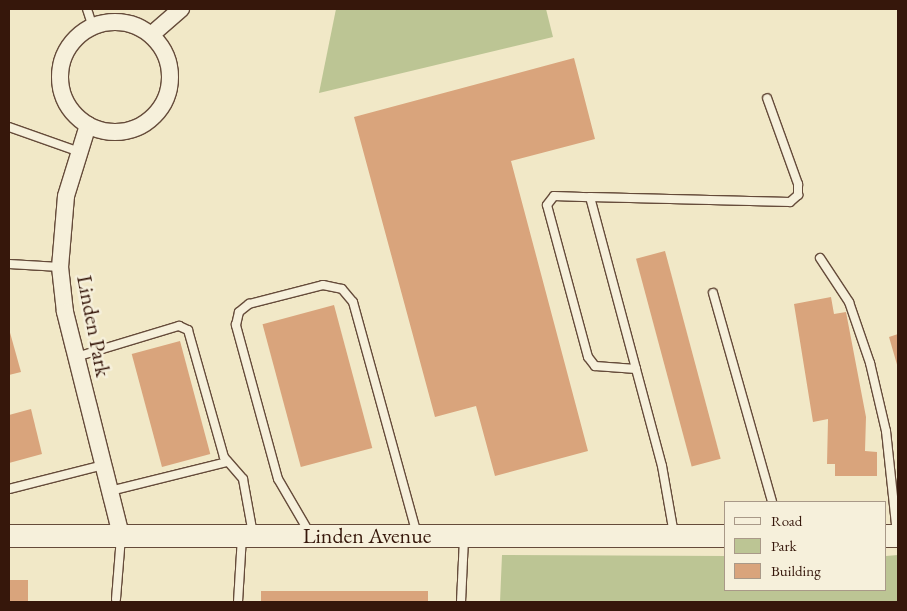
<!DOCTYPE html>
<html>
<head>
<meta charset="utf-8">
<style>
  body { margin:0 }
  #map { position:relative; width:907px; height:611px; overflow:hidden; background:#f1e8c7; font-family:"EB Garamond",serif }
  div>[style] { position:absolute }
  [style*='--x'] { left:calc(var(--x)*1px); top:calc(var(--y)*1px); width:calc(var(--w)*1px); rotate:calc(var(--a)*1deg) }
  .green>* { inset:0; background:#bcc594 }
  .building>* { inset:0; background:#d9a47c; transform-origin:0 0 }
  .roads { filter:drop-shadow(1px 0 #654b3a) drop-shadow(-1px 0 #654b3a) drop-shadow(0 1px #654b3a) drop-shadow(0 -1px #654b3a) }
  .lane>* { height:8px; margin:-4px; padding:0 4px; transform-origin:4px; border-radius:4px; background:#f6f0db }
  .street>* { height:16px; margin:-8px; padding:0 8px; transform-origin:8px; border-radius:8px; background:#f6f0db }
  .street>.ring { margin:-8px; padding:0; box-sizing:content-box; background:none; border:16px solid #f6f0db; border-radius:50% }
  .secondary>* { height:22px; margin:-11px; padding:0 11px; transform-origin:11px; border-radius:11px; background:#f6f0db }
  span { translate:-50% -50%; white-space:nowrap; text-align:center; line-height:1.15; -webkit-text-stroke:5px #f6f0db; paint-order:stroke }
  .street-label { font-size:22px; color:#36170b }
  .frame { position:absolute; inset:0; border:10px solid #36170b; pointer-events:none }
  .legend { position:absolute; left:724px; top:501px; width:162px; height:90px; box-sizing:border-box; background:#f6f0db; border:1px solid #a99988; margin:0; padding:6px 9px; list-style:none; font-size:15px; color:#36170b }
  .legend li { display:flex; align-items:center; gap:10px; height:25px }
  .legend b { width:25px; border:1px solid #a99988 }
</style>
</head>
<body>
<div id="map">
  <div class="green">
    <div style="clip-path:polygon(336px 9px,546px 9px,553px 37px,319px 93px)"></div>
    <div style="clip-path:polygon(502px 555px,726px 556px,726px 590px,886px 590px,886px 556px,898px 555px,898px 602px,500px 602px)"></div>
  </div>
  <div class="building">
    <div style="clip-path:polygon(574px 58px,595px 139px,511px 161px,588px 451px,495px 476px,476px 406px,435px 417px,354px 117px)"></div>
    <div style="left:665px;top:251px;width:215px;height:30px;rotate:75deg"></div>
    <div style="clip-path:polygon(831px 297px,834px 314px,846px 312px,866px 417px,865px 451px,877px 452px,877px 476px,835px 476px,835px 464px,827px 464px,828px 419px,813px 422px,794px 304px)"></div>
    <div style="left:334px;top:305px;width:148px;height:74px;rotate:75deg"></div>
    <div style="clip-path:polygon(9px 329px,21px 372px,9px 375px)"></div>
    <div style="clip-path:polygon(898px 334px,898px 368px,889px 337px)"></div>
    <div style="left:180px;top:341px;width:117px;height:50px;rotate:75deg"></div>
    <div style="clip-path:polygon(31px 409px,42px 454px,9px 463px,9px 415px)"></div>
    <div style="left:9px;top:580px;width:19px;height:22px"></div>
    <div style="left:261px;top:591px;width:167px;height:11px"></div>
  </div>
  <div class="roads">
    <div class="lane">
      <div style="--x:87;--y:9;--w:19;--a:72"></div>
      <div style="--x:9;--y:127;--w:72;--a:19.4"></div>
      <div style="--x:590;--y:197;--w:200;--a:1.4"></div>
      <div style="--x:790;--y:202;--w:11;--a:-41"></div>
      <div style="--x:798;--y:195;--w:11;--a:-90"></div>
      <div style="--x:798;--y:184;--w:91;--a:-109.8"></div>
      <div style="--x:820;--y:258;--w:53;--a:56.6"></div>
      <div style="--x:849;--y:302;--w:65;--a:71"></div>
      <div style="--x:870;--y:363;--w:70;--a:76.8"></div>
      <div style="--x:886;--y:431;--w:104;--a:83.9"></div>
      <div style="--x:9;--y:264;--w:51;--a:3.4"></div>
      <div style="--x:713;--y:293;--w:217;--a:74.2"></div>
      <div style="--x:76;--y:357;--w:108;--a:-16.8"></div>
      <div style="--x:179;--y:326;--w:10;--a:24"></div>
      <div style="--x:188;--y:330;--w:132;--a:74.2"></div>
      <div style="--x:224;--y:457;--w:29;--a:49"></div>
      <div style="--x:243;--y:479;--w:56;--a:79.7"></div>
      <div style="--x:636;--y:369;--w:41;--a:-175.8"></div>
      <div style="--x:595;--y:366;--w:11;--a:-128"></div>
      <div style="--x:588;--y:357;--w:157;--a:-105.1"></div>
      <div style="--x:547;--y:205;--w:11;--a:-52"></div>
      <div style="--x:554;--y:196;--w:36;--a:2"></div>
      <div style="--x:590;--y:197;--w:178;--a:75"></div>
      <div style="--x:636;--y:369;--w:100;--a:75"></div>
      <div style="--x:662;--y:466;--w:69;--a:80"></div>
      <div style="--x:9;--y:489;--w:98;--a:-14.2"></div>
      <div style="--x:110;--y:491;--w:121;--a:-13.9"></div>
      <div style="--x:309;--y:532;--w:61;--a:-120.3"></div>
      <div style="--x:278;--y:479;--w:160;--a:-105.3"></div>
      <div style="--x:236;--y:325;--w:13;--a:-77"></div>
      <div style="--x:239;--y:312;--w:13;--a:-39"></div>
      <div style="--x:249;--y:304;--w:76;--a:-14.4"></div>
      <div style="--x:323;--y:285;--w:19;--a:12"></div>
      <div style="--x:342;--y:289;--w:17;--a:50"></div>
      <div style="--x:353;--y:302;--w:241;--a:74.6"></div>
      <div style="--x:116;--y:599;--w:62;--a:-85.4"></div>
      <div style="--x:238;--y:602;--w:65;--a:-86.5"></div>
      <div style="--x:461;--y:602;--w:64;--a:-87.3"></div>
    </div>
    <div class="street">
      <div class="ring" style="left:60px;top:22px;width:94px;height:94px"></div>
      <div style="--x:151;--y:35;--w:40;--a:-41"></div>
      <div style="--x:88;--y:125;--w:74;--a:107.2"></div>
      <div style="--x:66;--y:196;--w:71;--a:94.8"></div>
      <div style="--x:60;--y:267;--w:45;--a:83.7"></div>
      <div style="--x:65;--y:312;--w:230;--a:75.9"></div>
    </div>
    <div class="secondary">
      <div style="--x:9;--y:536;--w:717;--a:0"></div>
      <div style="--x:886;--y:536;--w:12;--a:0"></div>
    </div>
  </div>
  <div class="street-label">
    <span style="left:94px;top:326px;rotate:79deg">Linden Park</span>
    <span style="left:367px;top:536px">Linden Avenue</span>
  </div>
  <div class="frame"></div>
  <ul class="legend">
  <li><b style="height:6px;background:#f6f0db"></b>Road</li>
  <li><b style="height:14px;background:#bcc594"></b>Park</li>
  <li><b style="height:14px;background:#d9a47c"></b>Building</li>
  </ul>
</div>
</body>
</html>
